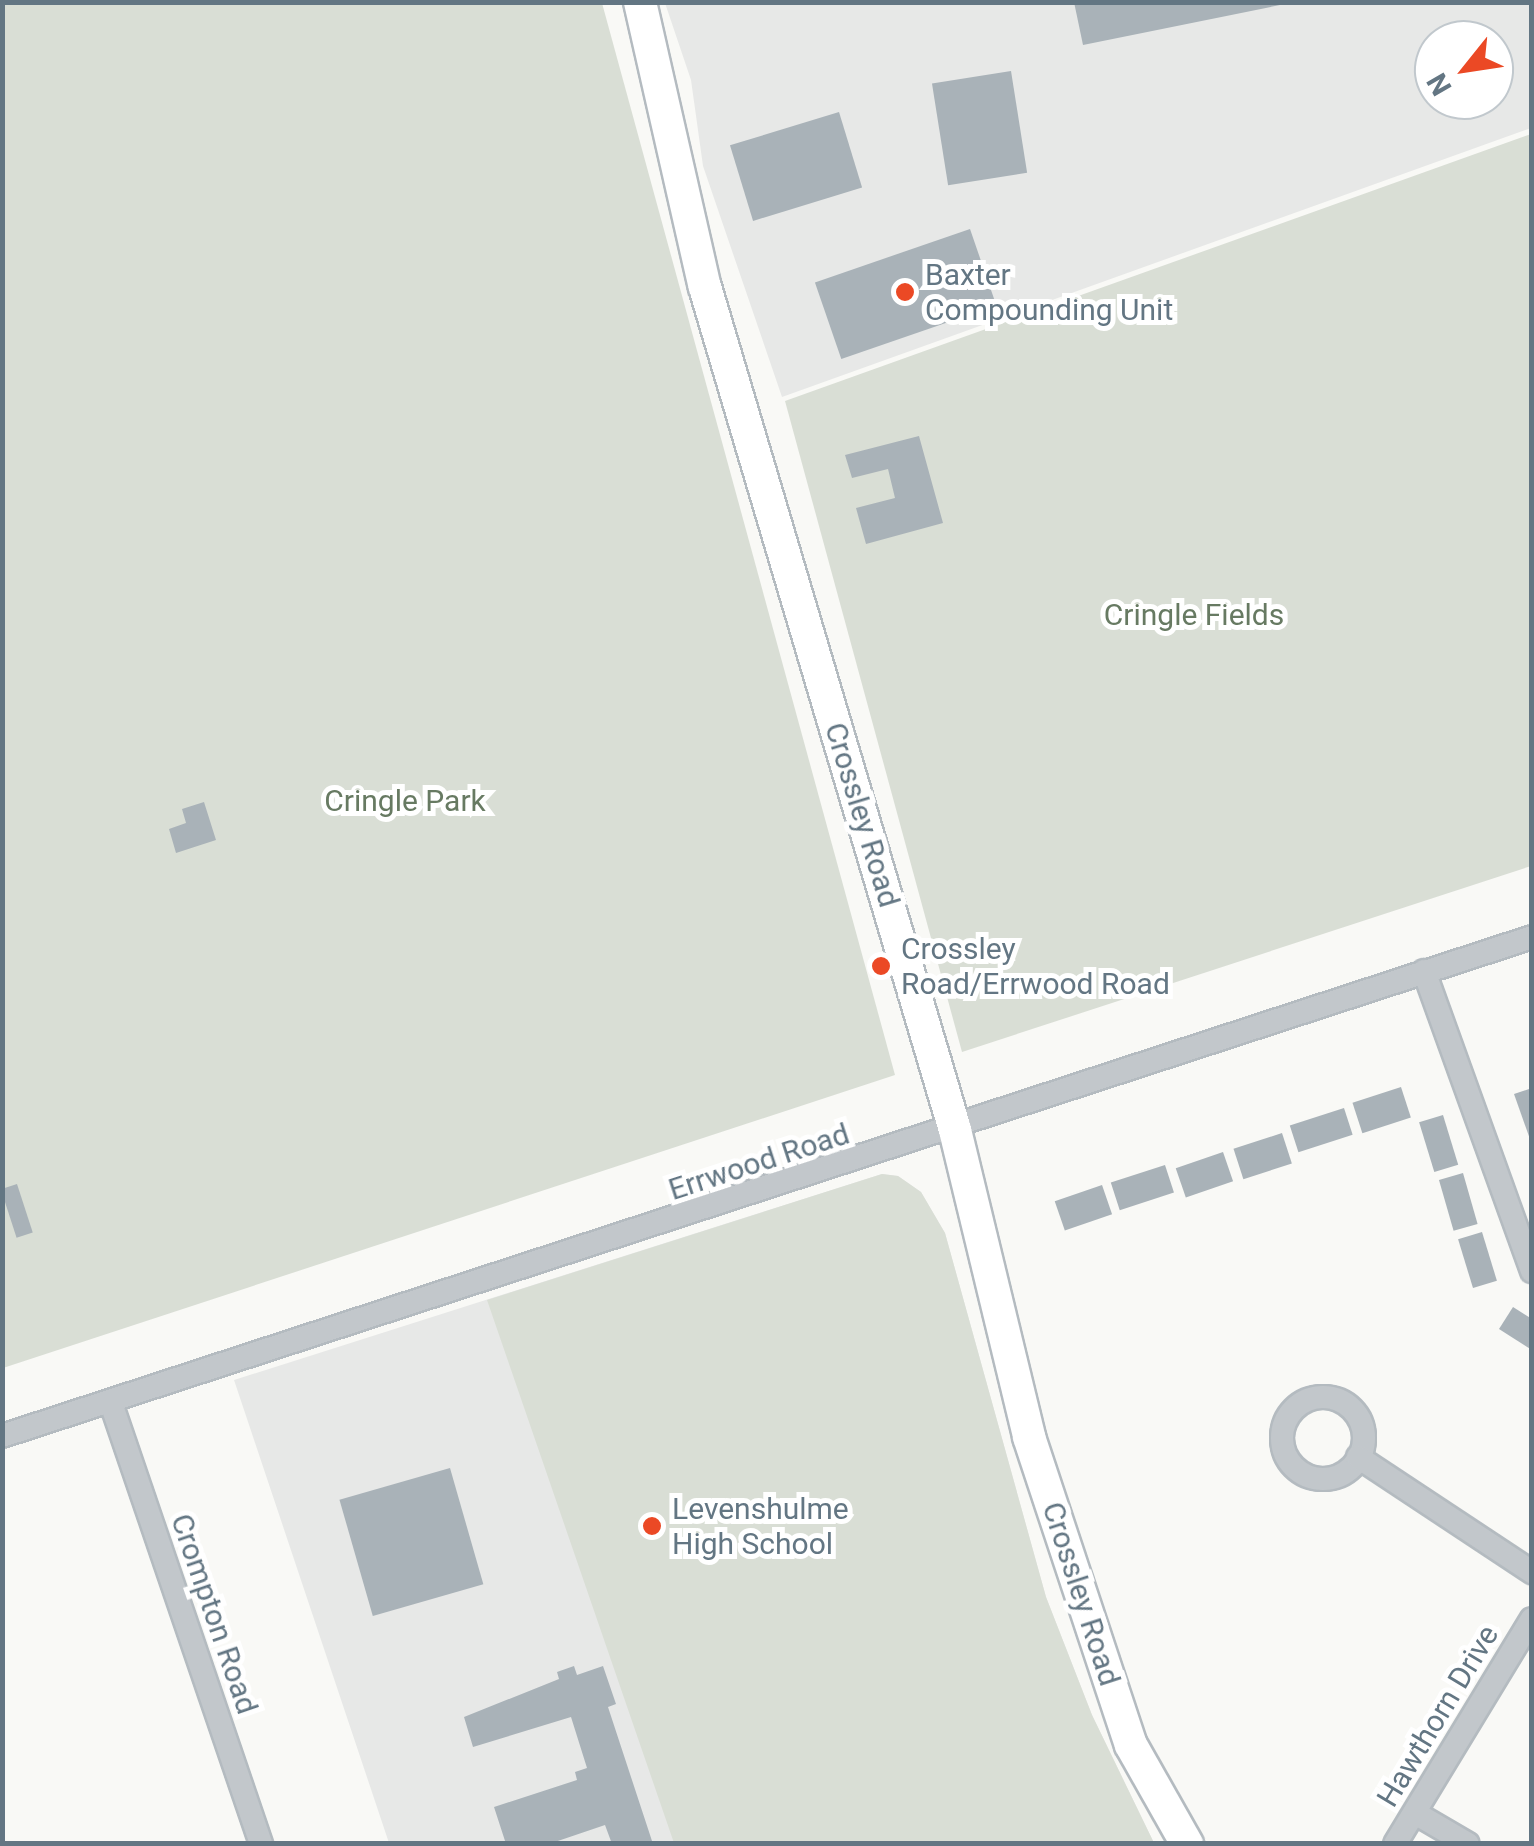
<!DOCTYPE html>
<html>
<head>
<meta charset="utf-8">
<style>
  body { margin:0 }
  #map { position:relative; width:1534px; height:1846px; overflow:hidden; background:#f9f9f6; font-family:Roboto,sans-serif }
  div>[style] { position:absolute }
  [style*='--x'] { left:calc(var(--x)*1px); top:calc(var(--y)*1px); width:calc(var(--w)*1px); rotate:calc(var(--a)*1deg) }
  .built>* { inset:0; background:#e7e8e7 }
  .green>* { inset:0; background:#d9ded5 }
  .building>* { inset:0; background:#a9b2b8; transform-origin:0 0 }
  .roads { filter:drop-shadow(2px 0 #b4bbc0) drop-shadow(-2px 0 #b4bbc0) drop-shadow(0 2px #b4bbc0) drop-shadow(0 -2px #b4bbc0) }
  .street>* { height:22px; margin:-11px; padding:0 11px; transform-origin:11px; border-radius:11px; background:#c2c7cb }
  .street>.ring { margin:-11px; padding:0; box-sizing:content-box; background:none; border:22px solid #c2c7cb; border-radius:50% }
  .secondary>* { height:32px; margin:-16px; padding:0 16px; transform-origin:16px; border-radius:16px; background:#fff }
  .dots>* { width:28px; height:28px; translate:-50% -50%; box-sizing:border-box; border:5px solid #fff; border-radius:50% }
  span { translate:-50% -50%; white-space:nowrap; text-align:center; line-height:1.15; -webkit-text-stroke:10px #fff; paint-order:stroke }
  .poi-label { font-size:30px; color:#637683 }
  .left { translate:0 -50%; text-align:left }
  .park-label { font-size:30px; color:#677a62 }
  .street-label { font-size:30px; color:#637683 }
  .frame { position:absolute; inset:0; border:5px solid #637683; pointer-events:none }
  .north { position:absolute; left:1414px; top:20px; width:100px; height:100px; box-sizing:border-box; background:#fff; border:2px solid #c1c8cd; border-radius:50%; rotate:240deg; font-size:28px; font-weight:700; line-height:40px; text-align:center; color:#637683 }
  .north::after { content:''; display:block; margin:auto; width:35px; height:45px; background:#eb4925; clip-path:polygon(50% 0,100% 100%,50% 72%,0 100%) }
</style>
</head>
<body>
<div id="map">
  <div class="built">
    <div style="clip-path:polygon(evenodd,665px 3px,1531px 3px,1531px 128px,782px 397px,703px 166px,691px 80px,665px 3px,1434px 40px,1494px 40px,1494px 100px,1434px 100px,1434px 40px)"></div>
    <div style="clip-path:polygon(882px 1174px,898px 1176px,921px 1192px,945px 1233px,1046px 1597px,1092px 1715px,1154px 1843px,389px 1843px,234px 1380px)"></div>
  </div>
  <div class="green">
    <div style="clip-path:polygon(2px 3px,602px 3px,895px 1075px,3px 1368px)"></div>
    <div style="clip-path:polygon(1531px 134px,1531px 866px,962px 1052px,785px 401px)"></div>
    <div style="clip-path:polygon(882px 1174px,898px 1176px,921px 1192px,945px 1233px,1046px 1597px,1092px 1715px,1154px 1843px,674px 1843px,487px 1300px)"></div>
  </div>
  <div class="building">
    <div style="clip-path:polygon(1074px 2px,1284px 2px,1285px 4px,1083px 45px)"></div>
    <div style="left:1011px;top:71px;width:103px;height:80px;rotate:81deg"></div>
    <div style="left:839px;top:112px;width:79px;height:114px;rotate:73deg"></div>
    <div style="left:970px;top:229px;width:81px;height:164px;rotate:71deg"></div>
    <div style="clip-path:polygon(919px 436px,943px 523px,866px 544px,856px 508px,895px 498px,888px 469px,852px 478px,845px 455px)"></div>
    <div style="clip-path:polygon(204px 802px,216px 840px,176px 853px,169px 829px,186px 823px,182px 809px)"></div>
    <div style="left:1401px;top:1087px;width:32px;height:51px;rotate:72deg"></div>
    <div style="clip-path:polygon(1532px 1088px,1532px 1142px,1531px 1142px,1514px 1094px)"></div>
    <div style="left:1344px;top:1108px;width:28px;height:57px;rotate:72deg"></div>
    <div style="left:1443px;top:1115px;width:52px;height:25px;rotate:73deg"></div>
    <div style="left:1282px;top:1133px;width:32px;height:51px;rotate:72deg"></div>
    <div style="left:1223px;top:1152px;width:31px;height:50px;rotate:71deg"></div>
    <div style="left:1165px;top:1165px;width:29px;height:57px;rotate:72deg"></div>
    <div style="left:1463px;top:1173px;width:53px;height:25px;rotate:74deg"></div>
    <div style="left:17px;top:1184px;width:51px;height:17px;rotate:72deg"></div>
    <div style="left:1102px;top:1185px;width:31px;height:50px;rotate:71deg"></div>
    <div style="left:1482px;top:1232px;width:51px;height:25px;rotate:73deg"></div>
    <div style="clip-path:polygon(1513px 1307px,1532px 1319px,1532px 1350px,1499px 1329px)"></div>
    <div style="left:450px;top:1468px;width:121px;height:115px;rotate:74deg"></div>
    <div style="clip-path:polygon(574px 1666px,577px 1675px,603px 1666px,616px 1704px,608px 1707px,653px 1844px,612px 1844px,605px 1825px,549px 1844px,506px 1844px,494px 1807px,577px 1780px,575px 1772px,587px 1768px,571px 1717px,473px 1747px,464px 1717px,559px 1679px,557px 1672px)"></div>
  </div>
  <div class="roads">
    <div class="street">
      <div style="--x:1424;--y:971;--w:319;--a:70.2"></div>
      <div class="ring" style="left:1282px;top:1397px;width:60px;height:60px"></div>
      <div style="--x:111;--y:1403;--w:466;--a:71.2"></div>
      <div style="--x:2;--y:1436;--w:1609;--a:-18.06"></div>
      <div style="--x:1358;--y:1457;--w:209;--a:33.5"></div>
      <div style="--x:1415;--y:1813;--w:61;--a:30.3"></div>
      <div style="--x:1395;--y:1844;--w:263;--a:-58.7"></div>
    </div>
    <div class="secondary">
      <div style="--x:640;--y:2;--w:292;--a:77.2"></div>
      <div style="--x:705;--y:287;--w:879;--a:73.48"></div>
      <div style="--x:955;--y:1130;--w:316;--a:76.4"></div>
      <div style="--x:1029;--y:1437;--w:324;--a:71.7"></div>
      <div style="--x:1131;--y:1745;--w:114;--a:60.5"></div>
    </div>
  </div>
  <div class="dots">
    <div style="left:905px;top:292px;background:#eb4925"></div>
    <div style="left:881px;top:966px;background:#eb4925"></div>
    <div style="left:652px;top:1526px;background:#eb4925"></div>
  </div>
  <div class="poi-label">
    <span class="left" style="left:925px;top:292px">Baxter<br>Compounding Unit</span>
    <span class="left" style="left:901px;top:966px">Crossley<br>Road/Errwood Road</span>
    <span class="left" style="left:672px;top:1526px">Levenshulme<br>High School</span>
  </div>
  <div class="park-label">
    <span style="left:1194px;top:615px">Cringle Fields</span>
    <span style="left:405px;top:801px">Cringle Park</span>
  </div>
  <div class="street-label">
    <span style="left:862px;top:815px;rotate:73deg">Crossley Road</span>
    <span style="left:759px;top:1162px;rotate:-18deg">Errwood Road</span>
    <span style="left:1081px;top:1594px;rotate:72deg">Crossley Road</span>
    <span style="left:214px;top:1614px;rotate:71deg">Crompton Road</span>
    <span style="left:1438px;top:1716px;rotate:-59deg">Hawthorn Drive</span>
  </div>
  <div class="frame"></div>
  <div class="north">N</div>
</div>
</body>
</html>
